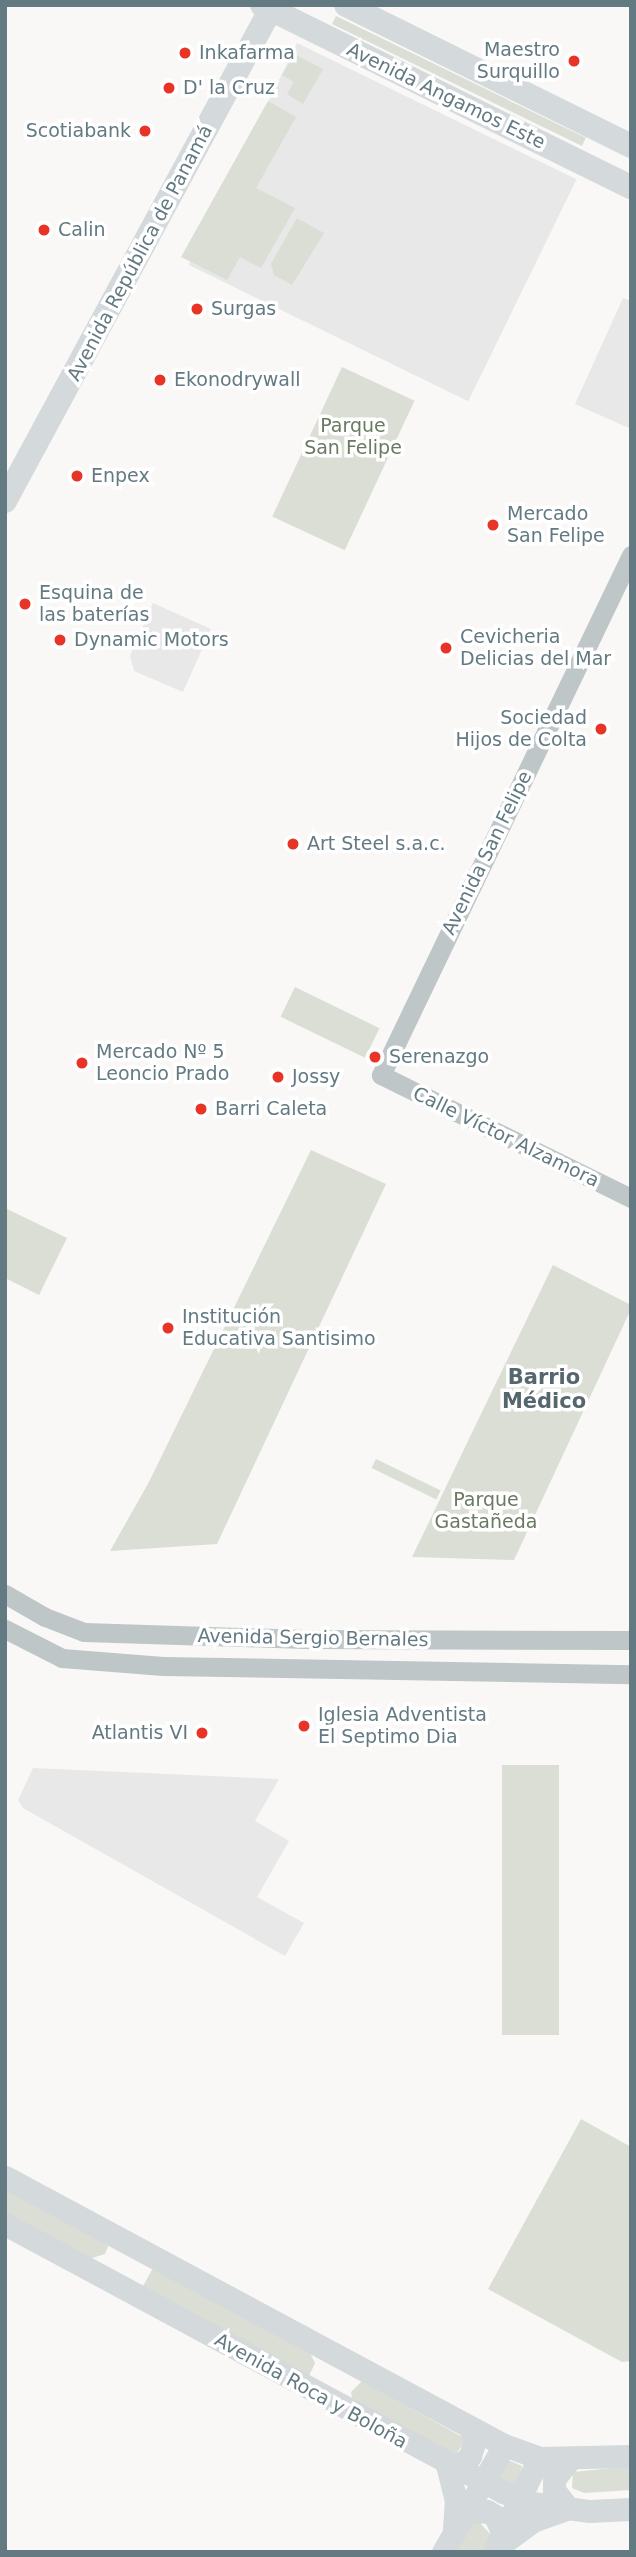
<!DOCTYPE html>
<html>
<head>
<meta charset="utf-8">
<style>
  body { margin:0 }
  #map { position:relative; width:636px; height:2557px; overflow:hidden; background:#f9f8f6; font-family:"DejaVu Sans",sans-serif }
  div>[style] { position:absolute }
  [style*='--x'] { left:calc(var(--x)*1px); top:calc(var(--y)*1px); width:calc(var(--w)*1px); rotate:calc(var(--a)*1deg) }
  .built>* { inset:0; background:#e7e8e7; transform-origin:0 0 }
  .green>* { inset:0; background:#daded5; transform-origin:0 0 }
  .tertiary>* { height:19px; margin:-9.5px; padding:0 9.5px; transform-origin:9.5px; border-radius:9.5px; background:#bfc6c8 }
  .secondary>* { height:23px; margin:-11.5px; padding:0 11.5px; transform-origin:11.5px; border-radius:11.5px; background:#d4d9dc }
  .primary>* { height:24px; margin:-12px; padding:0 12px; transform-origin:12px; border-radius:12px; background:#d4d9dc }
  .dots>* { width:19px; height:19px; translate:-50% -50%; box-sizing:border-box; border:4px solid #fff; border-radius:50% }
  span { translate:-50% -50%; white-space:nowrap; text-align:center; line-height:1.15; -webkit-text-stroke:7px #fff; paint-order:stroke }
  .poi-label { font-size:19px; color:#637a82 }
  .right { translate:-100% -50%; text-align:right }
  .left { translate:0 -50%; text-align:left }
  .street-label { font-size:19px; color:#637a82 }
  .park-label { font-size:19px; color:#6a7a62 }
  .neighbourhood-label { font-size:21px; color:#55666d; font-weight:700 }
  .frame { position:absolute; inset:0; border:7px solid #637a82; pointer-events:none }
</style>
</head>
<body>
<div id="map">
  <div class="built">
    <div style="left:297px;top:43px;width:311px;height:247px;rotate:26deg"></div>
    <div style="clip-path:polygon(623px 298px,631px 301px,631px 429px,575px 404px)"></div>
    <div style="clip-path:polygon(153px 603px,211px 629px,183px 692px,134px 671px,130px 656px)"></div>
    <div style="clip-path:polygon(33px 1768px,279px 1779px,255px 1821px,289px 1841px,257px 1897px,304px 1923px,285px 1956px,23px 1808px,18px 1800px)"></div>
  </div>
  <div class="green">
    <div style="left:336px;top:16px;width:278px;height:9px;rotate:26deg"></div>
    <div style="clip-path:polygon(294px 54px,323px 69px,303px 104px,287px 94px,294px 82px,282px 75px)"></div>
    <div style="clip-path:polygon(268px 101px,296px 117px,256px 188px,295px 208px,261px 268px,240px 257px,227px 280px,181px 257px)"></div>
    <div style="clip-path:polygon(297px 218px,324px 233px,292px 285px,274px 275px,271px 264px)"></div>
    <div style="left:342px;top:367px;width:80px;height:165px;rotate:25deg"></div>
    <div style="left:295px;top:987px;width:94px;height:33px;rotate:26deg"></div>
    <div style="clip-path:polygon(311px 1150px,386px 1184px,217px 1544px,110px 1551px,149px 1482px)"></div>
    <div style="clip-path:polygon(5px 1208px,67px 1238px,39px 1295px,5px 1278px)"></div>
    <div style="clip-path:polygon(553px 1265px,631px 1305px,631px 1309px,514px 1560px,412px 1557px)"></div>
    <div style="left:376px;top:1459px;width:72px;height:10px;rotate:26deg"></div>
    <div style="left:502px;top:1765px;width:57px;height:270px"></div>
    <div style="clip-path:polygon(581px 2119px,631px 2147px,631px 2361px,622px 2362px,488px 2289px)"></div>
    <div style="clip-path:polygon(5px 2185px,109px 2244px,105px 2254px,89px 2259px,5px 2212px)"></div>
    <div style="clip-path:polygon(153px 2268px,310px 2353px,315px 2363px,309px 2376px,143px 2286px)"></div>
    <div style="clip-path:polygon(362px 2381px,466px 2439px,454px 2458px,353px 2405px,351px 2392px)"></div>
    <div style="clip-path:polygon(506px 2459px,522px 2466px,517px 2486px,499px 2483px,496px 2470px)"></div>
    <div style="clip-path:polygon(631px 2466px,631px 2490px,584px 2493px,572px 2488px,573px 2472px)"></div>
    <div style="clip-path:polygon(478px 2521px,492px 2536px,483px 2552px,451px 2552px,465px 2523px)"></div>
  </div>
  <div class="tertiary">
    <div style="--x:631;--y:555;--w:577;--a:115.68"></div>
    <div style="--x:381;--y:1075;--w:279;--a:26.2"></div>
    <div style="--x:5;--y:1594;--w:46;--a:29.9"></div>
    <div style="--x:45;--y:1617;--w:42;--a:21"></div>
    <div style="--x:84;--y:1632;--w:227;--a:1.8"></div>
    <div style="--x:311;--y:1639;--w:320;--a:0.2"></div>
    <div style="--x:5;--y:1629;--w:64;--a:27"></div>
    <div style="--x:62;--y:1658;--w:101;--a:4.5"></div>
    <div style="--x:163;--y:1666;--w:468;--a:1"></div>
  </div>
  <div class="secondary">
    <div style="--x:5;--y:2177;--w:566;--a:28.24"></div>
    <div style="--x:504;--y:2445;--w:37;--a:20"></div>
    <div style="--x:539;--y:2458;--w:92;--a:-1.2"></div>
    <div style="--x:5;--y:2224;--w:566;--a:28.29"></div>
    <div style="--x:503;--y:2492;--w:31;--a:21"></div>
    <div style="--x:532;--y:2503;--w:58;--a:8"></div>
    <div style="--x:589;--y:2511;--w:42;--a:-2.7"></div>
    <div style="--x:465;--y:2513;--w:22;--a:-5"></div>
    <div style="--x:487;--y:2511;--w:9;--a:32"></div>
    <div style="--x:495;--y:2516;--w:20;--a:66"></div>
    <div style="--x:454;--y:2528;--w:27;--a:-86"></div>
    <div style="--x:456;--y:2501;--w:36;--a:-104"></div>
    <div style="--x:447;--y:2466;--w:16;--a:-11"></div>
    <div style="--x:463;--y:2463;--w:10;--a:-45"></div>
    <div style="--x:470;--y:2456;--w:17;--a:-73"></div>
    <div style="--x:475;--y:2440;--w:13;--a:-113"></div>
    <div style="--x:498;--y:2543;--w:94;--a:-64.2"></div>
    <div style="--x:495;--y:2549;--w:47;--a:-36.4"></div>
    <div style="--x:533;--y:2521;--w:37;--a:-20"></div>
    <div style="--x:568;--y:2508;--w:23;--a:-128"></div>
    <div style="--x:554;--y:2490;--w:11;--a:-90"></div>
    <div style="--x:554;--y:2479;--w:27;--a:-51"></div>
    <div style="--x:443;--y:2552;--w:123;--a:-60.3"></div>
  </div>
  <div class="primary">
    <div style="--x:262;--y:5;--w:411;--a:26.3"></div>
    <div style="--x:346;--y:5;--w:318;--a:26.3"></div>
    <div style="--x:5;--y:501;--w:564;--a:-61.62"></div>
  </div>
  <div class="dots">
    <div style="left:185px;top:53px;background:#e83327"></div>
    <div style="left:574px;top:61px;background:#e83327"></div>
    <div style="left:169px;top:88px;background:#e83327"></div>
    <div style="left:145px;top:131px;background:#e83327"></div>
    <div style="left:44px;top:230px;background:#e83327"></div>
    <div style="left:197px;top:309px;background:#e83327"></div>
    <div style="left:160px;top:380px;background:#e83327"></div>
    <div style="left:77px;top:476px;background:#e83327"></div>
    <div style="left:493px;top:525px;background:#e83327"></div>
    <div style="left:25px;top:604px;background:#e83327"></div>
    <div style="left:60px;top:640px;background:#e83327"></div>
    <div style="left:446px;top:648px;background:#e83327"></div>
    <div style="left:601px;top:729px;background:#e83327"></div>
    <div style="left:293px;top:844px;background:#e83327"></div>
    <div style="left:375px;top:1057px;background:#e83327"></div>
    <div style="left:82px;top:1063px;background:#e83327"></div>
    <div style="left:278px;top:1077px;background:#e83327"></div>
    <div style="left:201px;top:1109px;background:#e83327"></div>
    <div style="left:168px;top:1328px;background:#e83327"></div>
    <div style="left:304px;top:1726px;background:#e83327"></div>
    <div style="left:202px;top:1733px;background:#e83327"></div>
  </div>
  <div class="poi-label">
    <span class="right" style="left:560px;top:61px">Maestro<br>Surquillo</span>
    <span class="left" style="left:199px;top:53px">Inkafarma</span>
    <span class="left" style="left:183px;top:88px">D' la Cruz</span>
    <span class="right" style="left:131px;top:131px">Scotiabank</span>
    <span class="left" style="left:58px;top:230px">Calin</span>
    <span class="left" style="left:211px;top:309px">Surgas</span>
    <span class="left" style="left:174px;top:380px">Ekonodrywall</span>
    <span class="left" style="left:91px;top:476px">Enpex</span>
    <span class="left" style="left:507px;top:525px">Mercado<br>San Felipe</span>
    <span class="left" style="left:39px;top:604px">Esquina de<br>las baterías</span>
    <span class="left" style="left:460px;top:648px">Cevicheria<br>Delicias del Mar</span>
    <span class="left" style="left:74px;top:640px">Dynamic Motors</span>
    <span class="right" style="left:587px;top:729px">Sociedad<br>Hijos de Colta</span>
    <span class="left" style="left:307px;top:844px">Art Steel s.a.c.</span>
    <span class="left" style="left:96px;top:1063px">Mercado Nº 5<br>Leoncio Prado</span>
    <span class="left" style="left:389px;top:1057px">Serenazgo</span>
    <span class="left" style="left:292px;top:1077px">Jossy</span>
    <span class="left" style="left:215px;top:1109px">Barri Caleta</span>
    <span class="left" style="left:182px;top:1328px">Institución<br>Educativa Santisimo</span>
    <span class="left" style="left:318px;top:1726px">Iglesia Adventista<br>El Septimo Dia</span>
    <span class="right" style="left:188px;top:1733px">Atlantis VI</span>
  </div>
  <div class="street-label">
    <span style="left:446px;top:96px;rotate:26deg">Avenida Angamos Este</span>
    <span style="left:140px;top:253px;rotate:-62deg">Avenida República de Panamá</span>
    <span style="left:487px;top:853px;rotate:-64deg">Avenida San Felipe</span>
    <span style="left:506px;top:1137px;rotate:26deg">Calle Víctor Alzamora</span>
    <span style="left:313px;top:1638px;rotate:1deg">Avenida Sergio Bernales</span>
    <span style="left:311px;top:2391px;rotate:29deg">Avenida Roca y Boloña</span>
  </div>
  <div class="park-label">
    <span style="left:353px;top:437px">Parque<br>San Felipe</span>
    <span style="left:486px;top:1511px">Parque<br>Gastañeda</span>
  </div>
  <div class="neighbourhood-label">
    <span style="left:544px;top:1389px">Barrio<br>Médico</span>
  </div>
  <div class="frame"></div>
</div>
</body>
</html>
